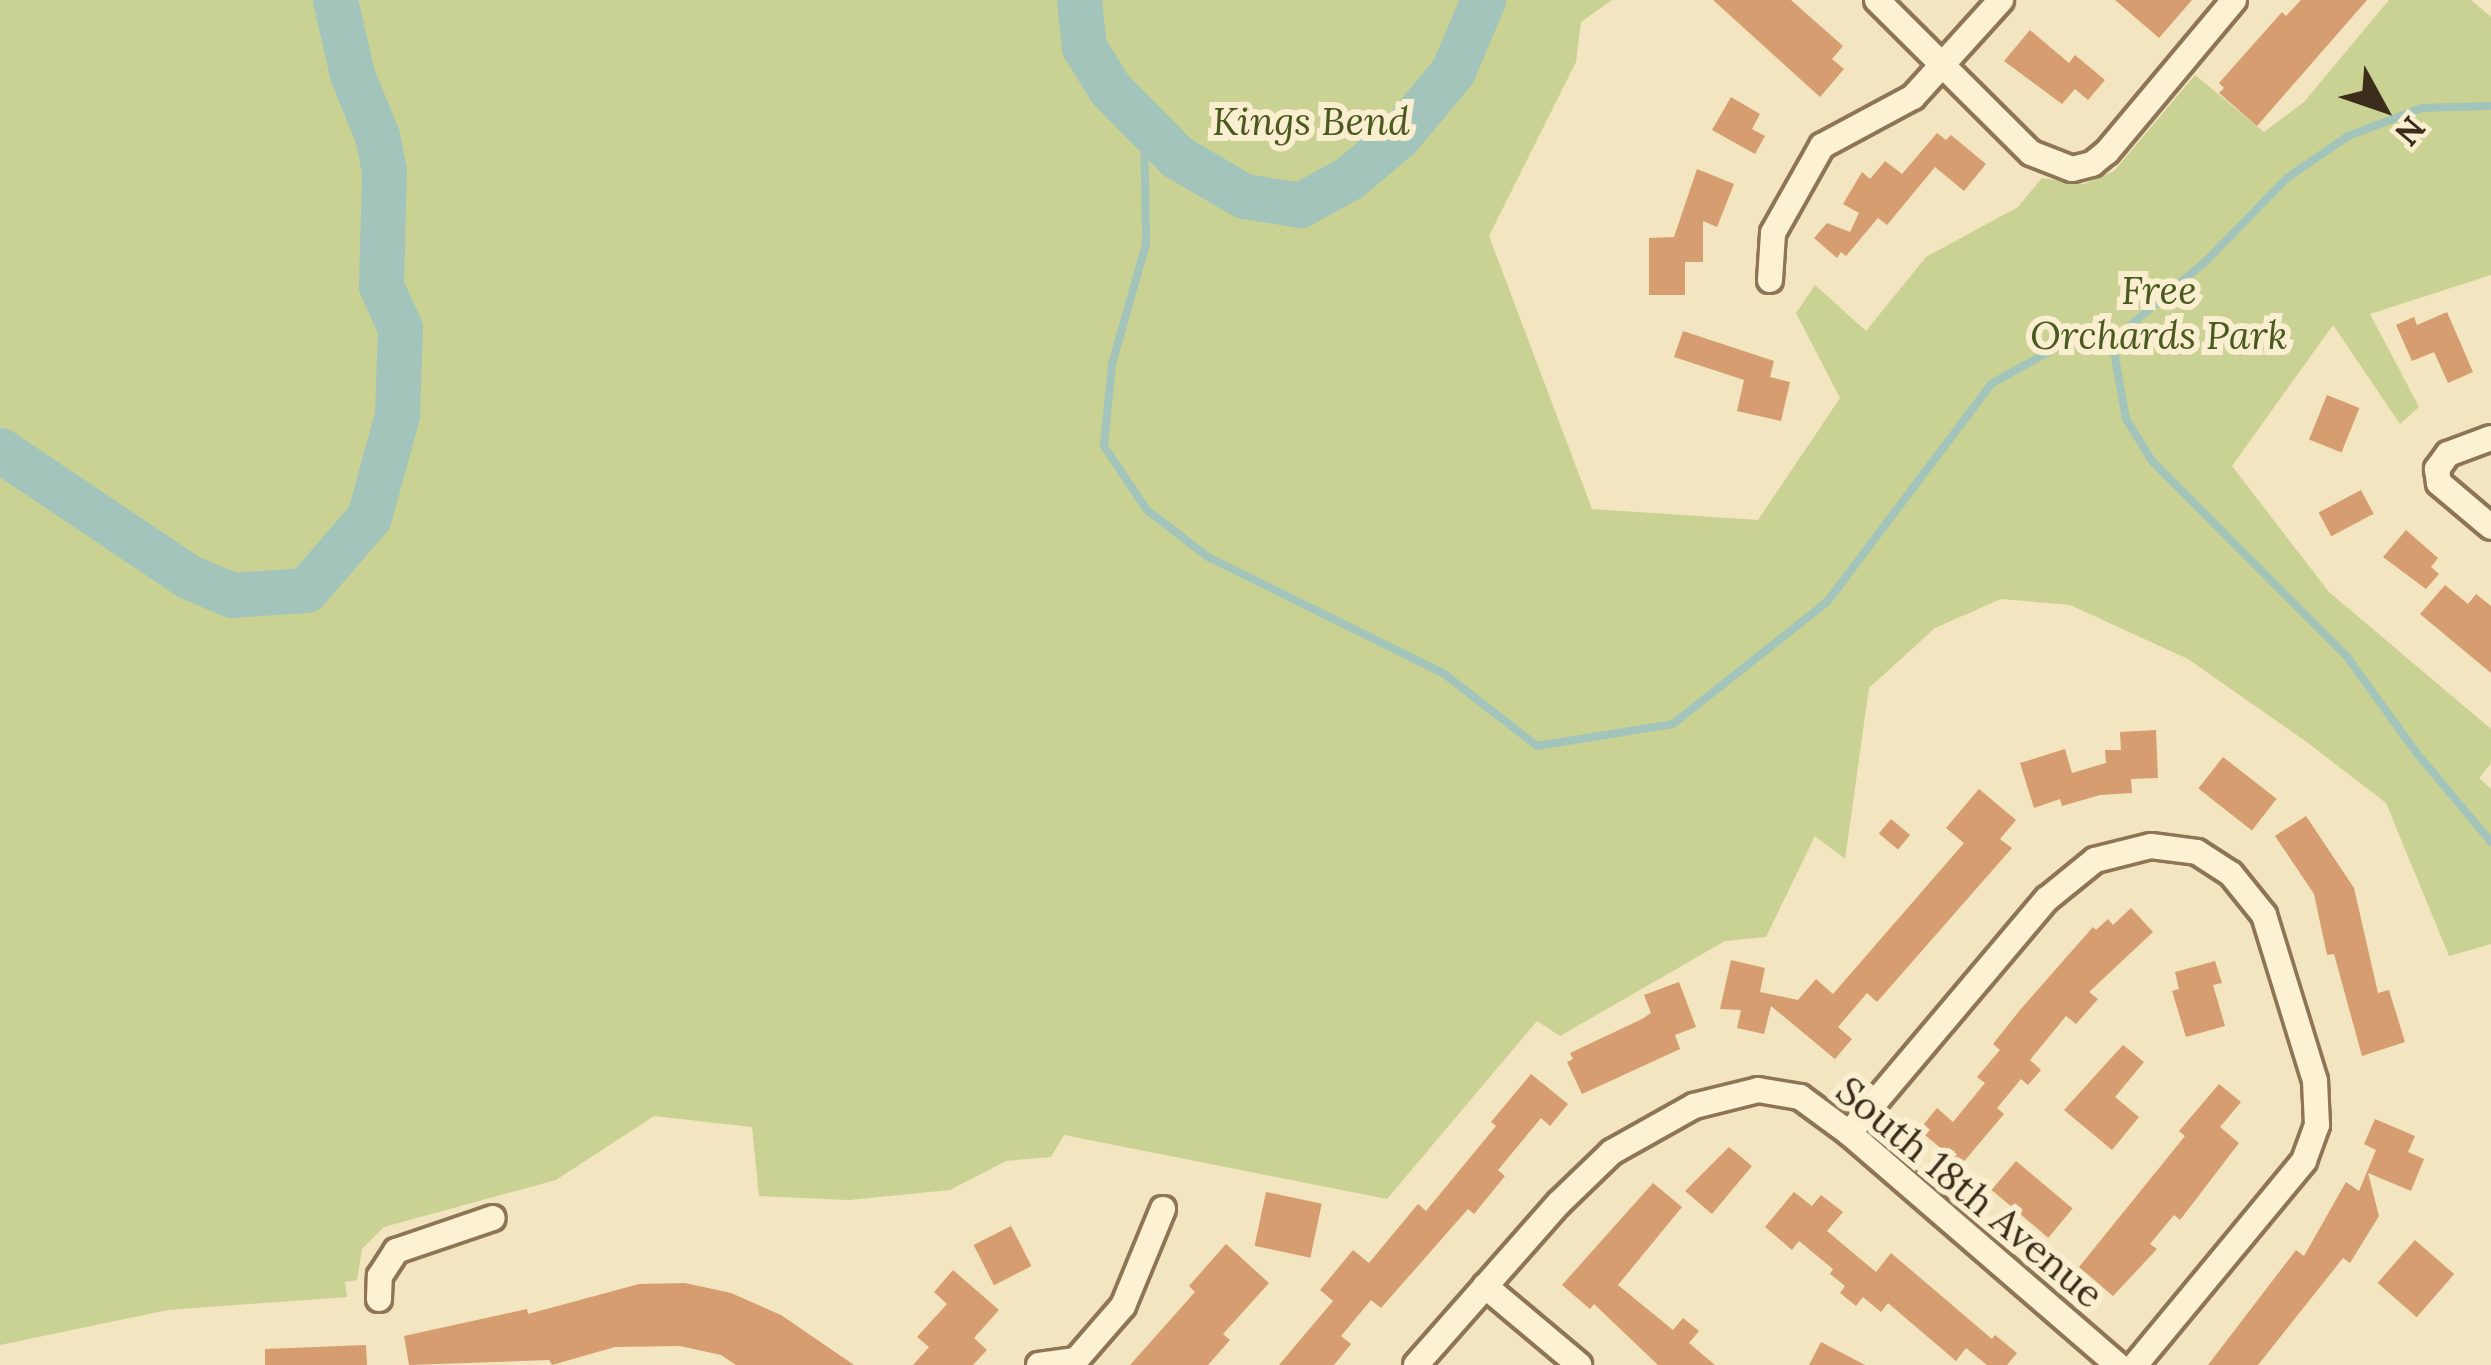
<!DOCTYPE html>
<html>
<head>
<meta charset="utf-8">
<style>
  body { margin:0 }
  #map { position:relative; width:2491px; height:1365px; overflow:hidden; background:#f3e5bf; font-family:Lora,serif }
  div>[style] { position:absolute }
  [style*='--x'] { left:calc(var(--x)*1px); top:calc(var(--y)*1px); width:calc(var(--w)*1px); rotate:calc(var(--a)*1deg) }
  .green>* { inset:0; background:#c9d292 }
  .stream>* { height:8px; margin:-4px; padding:0 4px; transform-origin:4px; border-radius:4px; background:#a3c4bb }
  .river>* { height:45px; margin:-22.5px; padding:0 22.5px; transform-origin:22.5px; border-radius:22.5px; background:#a3c4bb }
  .building>* { inset:0; background:#d59d70; transform-origin:0 0 }
  .roads { filter:drop-shadow(3px 0 #8e7555) drop-shadow(-3px 0 #8e7555) drop-shadow(0 3px #8e7555) drop-shadow(0 -3px #8e7555) }
  .minor>* { height:24px; margin:-12px; padding:0 12px; transform-origin:12px; border-radius:12px; background:#fcf1d3 }
  span { translate:-50% -50%; white-space:nowrap; text-align:center; line-height:1.15; -webkit-text-stroke:12px #f9eecf; paint-order:stroke }
  .park-label { font-size:39px; color:#4a5a1f; font-style:italic }
  .street-label { font-size:39px; color:#3b2c1b }
  .north { position:absolute; left:2323px; top:48px; width:120px; height:120px; -webkit-text-stroke:9px #f9eecf; paint-order:stroke; rotate:130deg; font-size:33px; font-weight:700; line-height:48px; text-align:center; color:#3b2c1b }
  .north::after { content:''; display:block; margin:auto; width:42px; height:54px; background:#3b2c1b; clip-path:polygon(50% 0,100% 100%,50% 72%,0 100%) }
</style>
</head>
<body>
<div id="map">
  <div class="green">
    <div style="clip-path:polygon(0 0,1612px 0,1581px 22px,1576px 62px,1489px 236px,1592px 509px,1758px 520px,1840px 398px,1796px 313px,1815px 285px,1866px 331px,1926px 257px,2018px 207px,2042px 178px,2084px 184px,2114px 171px,2195px 75px,2264px 132px,2304px 102px,2389px 0,2471px 0,2491px 17px,2491px 275px,2370px 314px,2419px 407px,2400px 424px,2333px 325px,2232px 466px,2329px 592px,2491px 729px,2491px 763px,2479px 778px,2491px 789px,2491px 944px,2449px 956px,2386px 803px,2308px 743px,2188px 659px,2070px 605px,2001px 599px,1935px 628px,1869px 688px,1845px 859px,1815px 836px,1766px 937px,1725px 941px,1560px 1036px,1537px 1021px,1387px 1199px,1064px 1135px,1051px 1157px,1006px 1161px,950px 1190px,849px 1200px,759px 1196px,752px 1127px,654px 1116px,556px 1180px,384px 1227px,362px 1249px,357px 1280px,345px 1282px,347px 1297px,168px 1310px,0 1345px)"></div>
  </div>
  <div class="stream">
    <div style="--x:1144;--y:124;--w:120;--a:89"></div>
    <div style="--x:1146;--y:244;--w:125;--a:105.8"></div>
    <div style="--x:1112;--y:364;--w:82;--a:95.6"></div>
    <div style="--x:1104;--y:446;--w:77;--a:56.1"></div>
    <div style="--x:1147;--y:510;--w:77;--a:37.6"></div>
    <div style="--x:1208;--y:557;--w:262;--a:26.3"></div>
    <div style="--x:1443;--y:673;--w:119;--a:37.8"></div>
    <div style="--x:1537;--y:746;--w:138;--a:-9.2"></div>
    <div style="--x:1673;--y:724;--w:196;--a:-38.4"></div>
    <div style="--x:1827;--y:602;--w:273;--a:-53"></div>
    <div style="--x:1991;--y:384;--w:85;--a:-29"></div>
    <div style="--x:2065;--y:343;--w:47;--a:-2.4"></div>
    <div style="--x:2112;--y:341;--w:123;--a:-40.4"></div>
    <div style="--x:2206;--y:261;--w:116;--a:-45.7"></div>
    <div style="--x:2287;--y:178;--w:74;--a:-34.5"></div>
    <div style="--x:2348;--y:136;--w:79;--a:-20.7"></div>
    <div style="--x:2422;--y:108;--w:69;--a:-1.7"></div>
    <div style="--x:2112;--y:341;--w:79;--a:79.8"></div>
    <div style="--x:2126;--y:419;--w:49;--a:58.2"></div>
    <div style="--x:2152;--y:461;--w:278;--a:45.1"></div>
    <div style="--x:2348;--y:658;--w:115;--a:54.2"></div>
    <div style="--x:2415;--y:751;--w:119;--a:50.1"></div>
  </div>
  <div class="river">
    <div style="--x:1079;--y:0;--w:47;--a:83.9"></div>
    <div style="--x:1084;--y:47;--w:49;--a:58.2"></div>
    <div style="--x:1110;--y:89;--w:95;--a:45.4"></div>
    <div style="--x:1177;--y:157;--w:78;--a:30.2"></div>
    <div style="--x:1244;--y:196;--w:57;--a:9.1"></div>
    <div style="--x:1300;--y:205;--w:56;--a:-28.9"></div>
    <div style="--x:1349;--y:178;--w:65;--a:-40"></div>
    <div style="--x:1399;--y:136;--w:85;--a:-50.3"></div>
    <div style="--x:1453;--y:71;--w:77;--a:-67.1"></div>
    <div style="--x:0;--y:450;--w:228;--a:33.9"></div>
    <div style="--x:189;--y:577;--w:47;--a:22.7"></div>
    <div style="--x:232;--y:595;--w:74;--a:-3.9"></div>
    <div style="--x:306;--y:590;--w:96;--a:-49.2"></div>
    <div style="--x:369;--y:517;--w:106;--a:-74.6"></div>
    <div style="--x:397;--y:415;--w:87;--a:-88"></div>
    <div style="--x:400;--y:328;--w:46;--a:-114.3"></div>
    <div style="--x:381;--y:286;--w:115;--a:-88.5"></div>
    <div style="--x:384;--y:171;--w:36;--a:-101"></div>
    <div style="--x:377;--y:136;--w:67;--a:-112"></div>
    <div style="--x:352;--y:74;--w:76;--a:-102.9"></div>
  </div>
  <div class="building">
    <div style="clip-path:polygon(1713px 0,1791px 0,1843px 46px,1832px 59px,1844px 69px,1820px 97px)"></div>
    <div style="clip-path:polygon(2115px 0,2192px 0,2159px 38px)"></div>
    <div style="clip-path:polygon(2301px 0,2367px 0,2257px 126px,2219px 93px,2224px 88px,2219px 83px,2282px 12px,2286px 16px)"></div>
    <div style="clip-path:polygon(2030px 30px,2069px 63px,2075px 55px,2105px 80px,2088px 100px,2075px 89px,2062px 104px,2004px 61px)"></div>
    <div style="clip-path:polygon(1731px 97px,1760px 114px,1752px 129px,1765px 136px,1755px 154px,1712px 130px)"></div>
    <div style="clip-path:polygon(1937px 133px,1946px 140px,1951px 135px,1986px 164px,1964px 191px,1935px 167px,1887px 225px,1878px 218px,1846px 256px,1841px 252px,1837px 258px,1814px 238px,1827px 223px,1850px 232px,1859px 213px,1843px 204px,1862px 172px,1870px 179px,1885px 161px,1902px 174px)"></div>
    <div style="clip-path:polygon(1697px 169px,1734px 184px,1717px 227px,1703px 221px,1703px 262px,1685px 262px,1685px 295px,1649px 295px,1649px 238px,1674px 237px)"></div>
    <div style="clip-path:polygon(2447px 312px,2473px 372px,2448px 383px,2434px 352px,2412px 361px,2396px 325px,2414px 317px,2417px 325px)"></div>
    <div style="clip-path:polygon(1683px 331px,1774px 361px,1770px 377px,1790px 382px,1781px 421px,1737px 411px,1744px 380px,1674px 357px)"></div>
    <div style="left:2327px;top:395px;width:35px;height:48px;rotate:22deg"></div>
    <div style="left:2361px;top:490px;width:27px;height:48px;rotate:62deg"></div>
    <div style="clip-path:polygon(2406px 530px,2438px 558px,2431px 567px,2439px 574px,2426px 589px,2383px 557px)"></div>
    <div style="clip-path:polygon(2445px 585px,2468px 604px,2476px 594px,2491px 606px,2491px 673px,2420px 614px)"></div>
    <div style="clip-path:polygon(2156px 730px,2158px 778px,2131px 779px,2132px 793px,2100px 795px,2062px 806px,2060px 799px,2034px 808px,2020px 763px,2065px 749px,2072px 773px,2106px 763px,2105px 750px,2121px 750px,2120px 732px)"></div>
    <div style="left:2223px;top:757px;width:68px;height:40px;rotate:38deg"></div>
    <div style="clip-path:polygon(1979px 789px,2016px 820px,2000px 839px,2012px 848px,1877px 1002px,1867px 993px,1838px 1027px,1852px 1039px,1835px 1059px,1771px 1006px,1764px 1034px,1737px 1028px,1741px 1010px,1720px 1009px,1731px 960px,1765px 968px,1760px 992px,1798px 1000px,1816px 979px,1833px 994px,1964px 843px,1946px 828px)"></div>
    <div style="clip-path:polygon(2306px 816px,2354px 888px,2378px 993px,2389px 990px,2405px 1042px,2362px 1056px,2334px 954px,2327px 955px,2314px 894px,2275px 836px)"></div>
    <div style="left:1891px;top:819px;width:25px;height:19px;rotate:40deg"></div>
    <div style="clip-path:polygon(2131px 908px,2153px 932px,2089px 992px,2098px 999px,2076px 1024px,2066px 1016px,2030px 1060px,2041px 1070px,2028px 1085px,2021px 1079px,1997px 1108px,2004px 1114px,1961px 1165px,1919px 1130px,1937px 1108px,1953px 1122px,1985px 1083px,1977px 1077px,2000px 1050px,1993px 1044px,2020px 1010px,2093px 927px,2096px 930px,2108px 919px,2113px 925px)"></div>
    <div style="clip-path:polygon(2215px 961px,2222px 983px,2213px 985px,2225px 1026px,2186px 1037px,2172px 991px,2179px 989px,2175px 972px)"></div>
    <div style="clip-path:polygon(1679px 982px,1696px 1027px,1675px 1035px,1680px 1049px,1582px 1094px,1567px 1062px,1573px 1059px,1570px 1053px,1642px 1019px,1651px 1013px,1644px 995px)"></div>
    <div style="clip-path:polygon(2123px 1045px,2144px 1062px,2115px 1097px,2139px 1117px,2112px 1150px,2064px 1110px)"></div>
    <div style="clip-path:polygon(1531px 1074px,1568px 1104px,1550px 1126px,1541px 1118px,1498px 1170px,1505px 1176px,1474px 1214px,1468px 1209px,1381px 1308px,1371px 1300px,1341px 1336px,1351px 1344px,1334px 1365px,1279px 1365px,1333px 1301px,1320px 1290px,1353px 1250px,1369px 1263px,1418px 1204px,1426px 1211px,1496px 1126px,1491px 1122px)"></div>
    <div style="clip-path:polygon(2219px 1084px,2241px 1102px,2220px 1127px,2239px 1143px,2180px 1220px,2174px 1215px,2150px 1244px,2157px 1249px,2113px 1296px,2079px 1267px,2185px 1136px,2179px 1131px)"></div>
    <div style="clip-path:polygon(2375px 1119px,2415px 1136px,2408px 1152px,2424px 1159px,2411px 1191px,2368px 1173px,2379px 1216px,2350px 1263px,2343px 1258px,2258px 1365px,2208px 1365px,2296px 1250px,2304px 1256px,2346px 1182px,2359px 1191px,2376px 1150px,2364px 1144px)"></div>
    <div style="clip-path:polygon(1729px 1147px,1752px 1166px,1712px 1214px,1685px 1191px)"></div>
    <div style="left:2016px;top:1161px;width:74px;height:38px;rotate:40deg"></div>
    <div style="clip-path:polygon(1653px 1183px,1682px 1207px,1618px 1285px,1673px 1330px,1683px 1318px,1699px 1331px,1689px 1343px,1715px 1365px,1658px 1365px,1594px 1304px,1590px 1309px,1562px 1285px)"></div>
    <div style="left:1266px;top:1192px;width:57px;height:55px;rotate:12deg"></div>
    <div style="clip-path:polygon(1794px 1192px,1812px 1206px,1821px 1195px,1843px 1212px,1827px 1231px,1876px 1272px,1891px 1253px,1992px 1339px,1995px 1335px,2017px 1353px,2007px 1365px,1987px 1365px,1966px 1348px,1956px 1361px,1888px 1303px,1881px 1312px,1863px 1297px,1856px 1306px,1840px 1293px,1845px 1286px,1830px 1274px,1833px 1269px,1799px 1241px,1792px 1250px,1765px 1227px)"></div>
    <div style="left:1011px;top:1226px;width:45px;height:42px;rotate:63deg"></div>
    <div style="left:2415px;top:1240px;width:52px;height:57px;rotate:41deg"></div>
    <div style="clip-path:polygon(1226px 1244px,1269px 1283px,1223px 1334px,1230px 1340px,1208px 1365px,1130px 1365px,1195px 1292px,1189px 1286px)"></div>
    <div style="clip-path:polygon(953px 1270px,999px 1310px,974px 1338px,987px 1350px,973px 1365px,913px 1365px,929px 1347px,917px 1337px,947px 1304px,934px 1292px)"></div>
    <div style="clip-path:polygon(685px 1283px,731px 1293px,781px 1315px,854px 1365px,736px 1365px,721px 1355px,680px 1346px,615px 1347px,552px 1365px,549px 1360px,409px 1365px,404px 1336px,527px 1309px,528px 1314px,639px 1284px)"></div>
    <div style="clip-path:polygon(1821px 1342px,1865px 1365px,1809px 1365px)"></div>
    <div style="clip-path:polygon(366px 1345px,367px 1365px,265px 1365px,265px 1349px)"></div>
  </div>
  <div class="roads">
    <div class="minor">
      <div style="--x:1877;--y:0;--w:217;--a:44.8"></div>
      <div style="--x:2031;--y:153;--w:44;--a:21.3"></div>
      <div style="--x:2072;--y:169;--w:21;--a:-14"></div>
      <div style="--x:2092;--y:164;--w:19;--a:-39"></div>
      <div style="--x:2107;--y:152;--w:198;--a:-50.1"></div>
      <div style="--x:1770;--y:280;--w:47;--a:-86.3"></div>
      <div style="--x:1773;--y:233;--w:100;--a:-60.6"></div>
      <div style="--x:1822;--y:146;--w:103;--a:-28.3"></div>
      <div style="--x:1913;--y:97;--w:131;--a:-47.8"></div>
      <div style="--x:2491;--y:438;--w:46;--a:159.6"></div>
      <div style="--x:2448;--y:454;--w:19;--a:126"></div>
      <div style="--x:2437;--y:469;--w:14;--a:82"></div>
      <div style="--x:2439;--y:483;--w:68;--a:40.2"></div>
      <div style="--x:1849;--y:1133;--w:307;--a:-49.8"></div>
      <div style="--x:2047;--y:899;--w:62;--a:-39.1"></div>
      <div style="--x:2095;--y:860;--w:58;--a:-14"></div>
      <div style="--x:2151;--y:846;--w:46;--a:7.4"></div>
      <div style="--x:2197;--y:852;--w:40;--a:32.9"></div>
      <div style="--x:2231;--y:874;--w:53;--a:51.2"></div>
      <div style="--x:2264;--y:915;--w:174;--a:72.9"></div>
      <div style="--x:2315;--y:1081;--w:44;--a:87.4"></div>
      <div style="--x:2317;--y:1125;--w:38;--a:110"></div>
      <div style="--x:2304;--y:1161;--w:265;--a:129.6"></div>
      <div style="--x:1485;--y:1286;--w:123;--a:40"></div>
      <div style="--x:379;--y:1299;--w:23;--a:-88"></div>
      <div style="--x:380;--y:1276;--w:30;--a:-57"></div>
      <div style="--x:396;--y:1251;--w:102;--a:-18.8"></div>
      <div style="--x:1039;--y:1365;--w:37;--a:-8"></div>
      <div style="--x:1076;--y:1360;--w:72;--a:-49"></div>
      <div style="--x:1123;--y:1306;--w:105;--a:-67.6"></div>
      <div style="--x:1416;--y:1365;--w:216;--a:-48.6"></div>
      <div style="--x:1559;--y:1203;--w:74;--a:-43.9"></div>
      <div style="--x:1612;--y:1152;--w:94;--a:-29.3"></div>
      <div style="--x:1694;--y:1106;--w:66;--a:-14"></div>
      <div style="--x:1758;--y:1090;--w:43;--a:9.5"></div>
      <div style="--x:1800;--y:1097;--w:61;--a:36.3"></div>
      <div style="--x:1849;--y:1133;--w:355;--a:40.8"></div>
    </div>
  </div>
  <div class="park-label">
    <span style="left:1311px;top:121px">Kings Bend</span>
    <span style="left:2159px;top:313px">Free<br>Orchards Park</span>
  </div>
  <div class="street-label">
    <span style="left:1970px;top:1192px;rotate:40deg">South 18th Avenue</span>
  </div>
  <div class="north">N</div>
</div>
</body>
</html>
